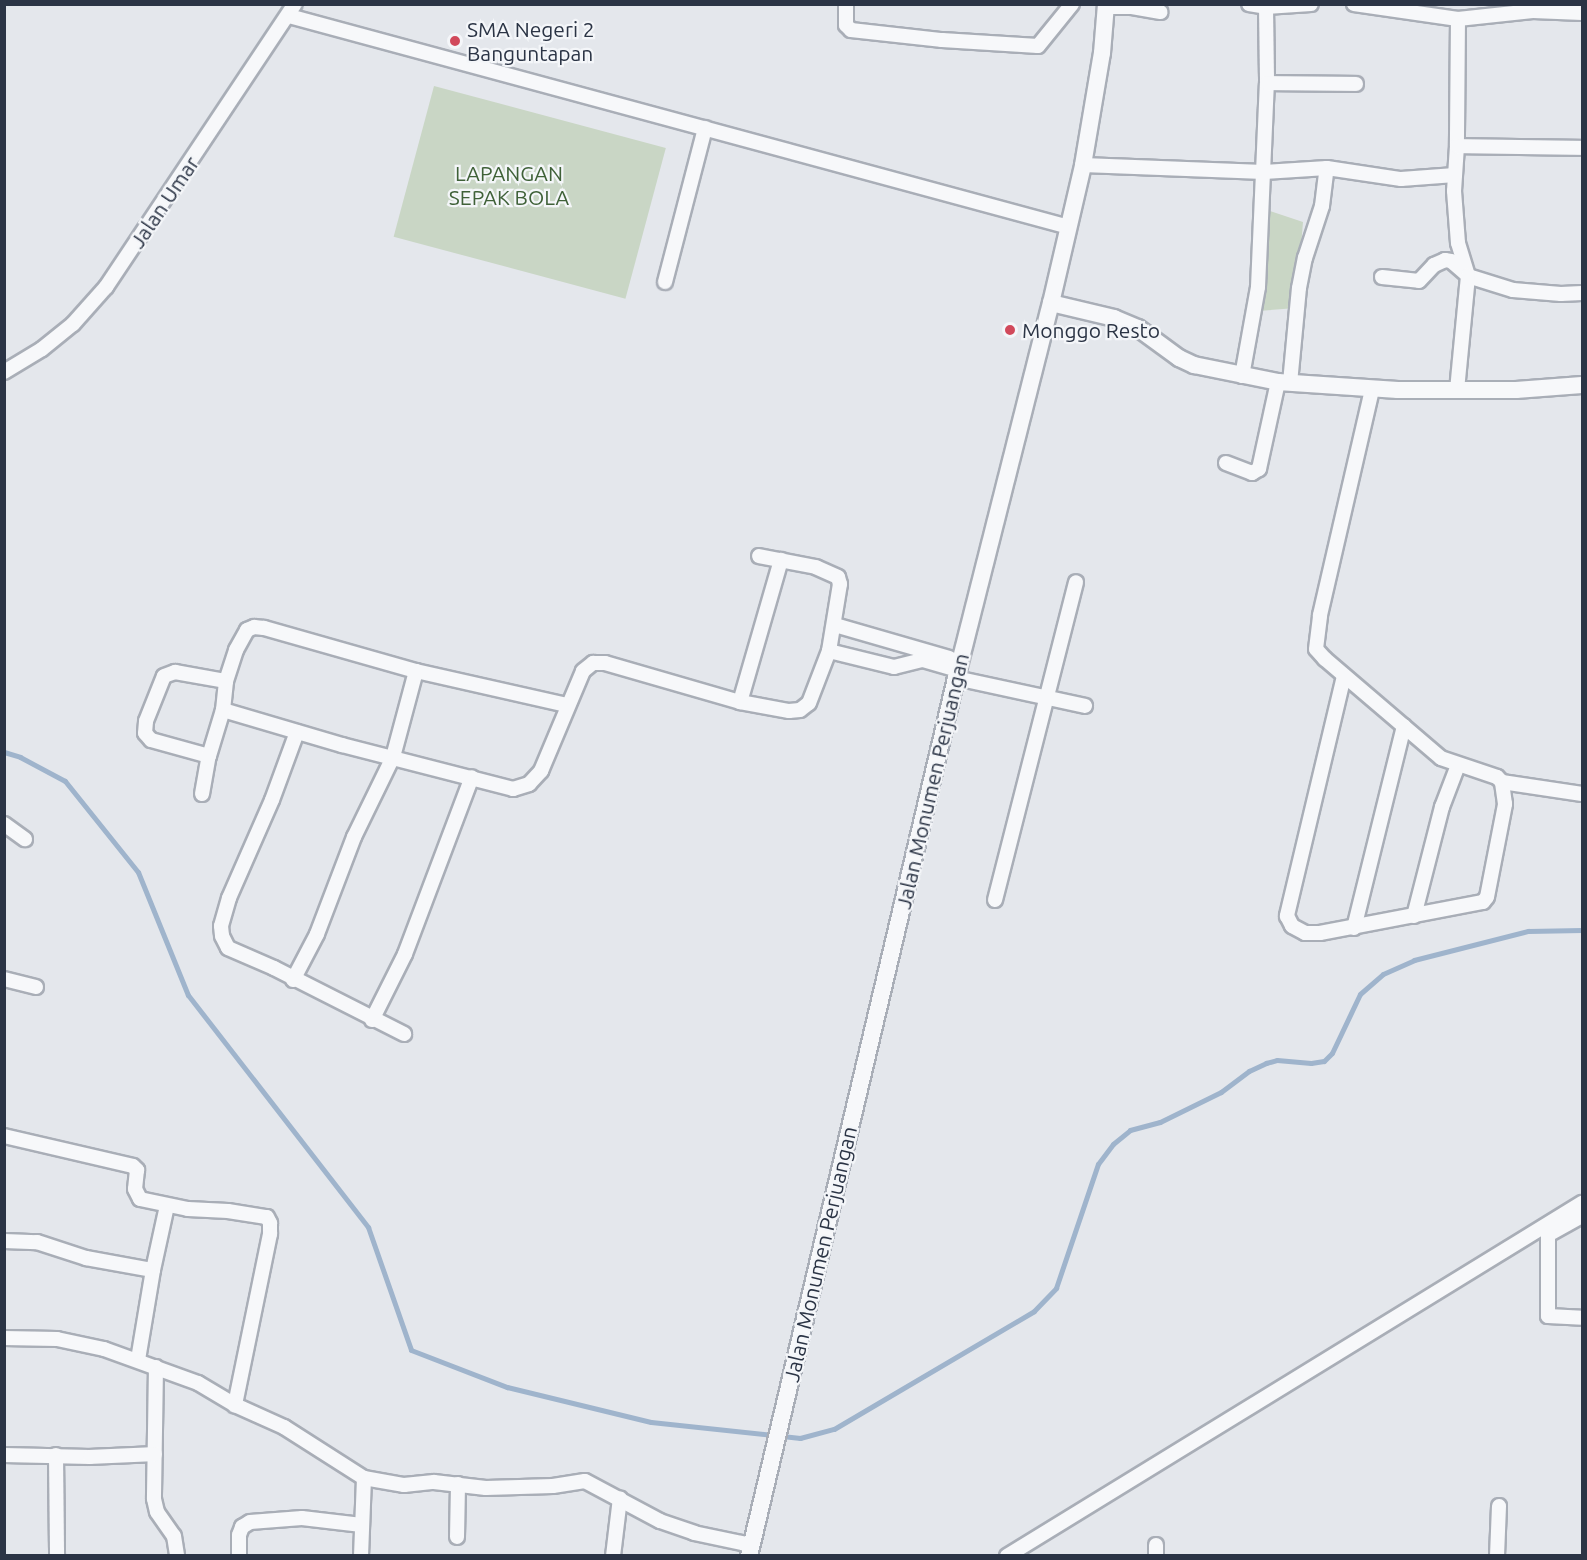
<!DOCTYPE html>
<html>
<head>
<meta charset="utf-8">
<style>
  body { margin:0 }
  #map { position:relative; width:1587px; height:1560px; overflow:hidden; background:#e4e7ec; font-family:Ubuntu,sans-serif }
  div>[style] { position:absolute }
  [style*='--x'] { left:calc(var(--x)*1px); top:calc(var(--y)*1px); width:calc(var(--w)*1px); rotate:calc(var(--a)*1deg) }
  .green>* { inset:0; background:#c9d6c5; transform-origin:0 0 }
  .stream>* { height:5px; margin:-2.5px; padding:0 2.5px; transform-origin:2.5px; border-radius:2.5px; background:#9fb4cc }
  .roads { filter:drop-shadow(2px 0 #a9aeb7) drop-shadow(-2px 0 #a9aeb7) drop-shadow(0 2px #a9aeb7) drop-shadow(0 -2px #a9aeb7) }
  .minor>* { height:14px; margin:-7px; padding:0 7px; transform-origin:7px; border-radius:7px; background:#f7f8fa }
  .tertiary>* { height:16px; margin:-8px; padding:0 8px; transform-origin:8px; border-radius:8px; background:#f7f8fa }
  .dots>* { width:16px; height:16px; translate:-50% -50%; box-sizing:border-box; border:3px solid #f4f6f9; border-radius:50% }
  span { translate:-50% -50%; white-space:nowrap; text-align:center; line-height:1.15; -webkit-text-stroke:4.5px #f4f6f9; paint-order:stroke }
  .poi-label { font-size:21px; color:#2b3445 }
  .left { translate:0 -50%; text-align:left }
  .park-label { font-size:21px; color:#3f6138 }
  .street-label { font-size:21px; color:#2b3445 }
  .frame { position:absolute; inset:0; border:6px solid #2b3445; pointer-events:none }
</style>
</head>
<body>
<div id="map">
  <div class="green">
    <div style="left:434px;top:86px;width:240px;height:156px;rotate:15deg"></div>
    <div style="clip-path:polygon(1264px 209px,1303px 222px,1296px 308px,1258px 311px)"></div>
  </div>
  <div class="stream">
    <div style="--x:4;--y:752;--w:17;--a:17"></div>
    <div style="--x:20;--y:757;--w:51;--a:28.1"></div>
    <div style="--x:65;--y:781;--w:117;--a:51.3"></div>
    <div style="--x:138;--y:872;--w:133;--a:67.9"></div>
    <div style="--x:188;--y:995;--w:294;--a:52.2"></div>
    <div style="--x:368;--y:1227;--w:130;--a:70.7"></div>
    <div style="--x:411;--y:1350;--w:103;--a:21.1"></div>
    <div style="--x:507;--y:1387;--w:148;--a:13.7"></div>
    <div style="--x:651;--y:1422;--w:150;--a:6.1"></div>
    <div style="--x:800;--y:1438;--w:35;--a:-15"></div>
    <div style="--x:834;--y:1429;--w:232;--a:-30.5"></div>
    <div style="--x:1034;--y:1311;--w:32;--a:-46"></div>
    <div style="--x:1056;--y:1288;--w:131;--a:-71.3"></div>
    <div style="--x:1098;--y:1164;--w:25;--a:-53"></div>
    <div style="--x:1113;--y:1144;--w:22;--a:-39"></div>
    <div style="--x:1130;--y:1130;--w:31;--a:-15"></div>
    <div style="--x:1160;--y:1122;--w:68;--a:-26.2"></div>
    <div style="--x:1221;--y:1092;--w:35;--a:-37"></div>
    <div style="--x:1249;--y:1071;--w:19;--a:-25"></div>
    <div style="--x:1266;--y:1063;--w:11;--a:-15"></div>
    <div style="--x:1277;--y:1060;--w:34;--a:5"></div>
    <div style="--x:1311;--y:1063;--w:13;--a:-9"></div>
    <div style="--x:1324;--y:1061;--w:11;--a:-45"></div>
    <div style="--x:1332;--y:1053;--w:65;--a:-64.6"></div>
    <div style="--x:1360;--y:994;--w:30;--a:-41"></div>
    <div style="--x:1383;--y:974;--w:34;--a:-24"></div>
    <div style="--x:1414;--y:960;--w:118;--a:-14.3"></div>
    <div style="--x:1528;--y:931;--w:54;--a:-1.1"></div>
  </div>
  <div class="roads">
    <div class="minor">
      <div style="--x:846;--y:4;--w:21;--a:90"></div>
      <div style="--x:846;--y:25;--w:7;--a:45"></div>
      <div style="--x:851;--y:30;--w:92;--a:6.3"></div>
      <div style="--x:942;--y:40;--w:96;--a:3.6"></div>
      <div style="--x:1038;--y:46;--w:54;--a:-51"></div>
      <div style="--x:1249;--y:4;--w:17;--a:10"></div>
      <div style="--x:1266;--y:7;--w:45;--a:-3.8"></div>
      <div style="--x:1354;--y:4;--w:105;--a:8.2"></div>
      <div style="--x:1458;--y:19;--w:75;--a:-6.1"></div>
      <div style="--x:1533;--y:11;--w:49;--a:2.3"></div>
      <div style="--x:1105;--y:7;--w:27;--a:0"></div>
      <div style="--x:1132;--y:7;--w:29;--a:10"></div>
      <div style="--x:1266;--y:7;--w:76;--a:89.2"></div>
      <div style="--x:289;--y:16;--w:808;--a:15.14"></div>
      <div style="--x:1458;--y:19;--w:127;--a:90.5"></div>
      <div style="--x:1457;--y:146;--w:45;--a:93.8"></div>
      <div style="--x:1454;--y:191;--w:52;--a:85.6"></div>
      <div style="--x:1458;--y:243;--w:34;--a:73"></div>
      <div style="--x:1468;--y:276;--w:47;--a:17.3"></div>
      <div style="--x:1513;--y:290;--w:48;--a:4.8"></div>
      <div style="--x:1561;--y:294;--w:21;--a:-3"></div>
      <div style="--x:1457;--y:146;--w:125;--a:0.9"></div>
      <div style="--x:1083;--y:165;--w:181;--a:2.2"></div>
      <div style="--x:1264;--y:172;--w:63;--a:-3.6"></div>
      <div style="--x:1327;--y:168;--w:75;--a:8.5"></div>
      <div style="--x:1401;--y:179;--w:54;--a:-4.2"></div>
      <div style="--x:1382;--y:277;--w:37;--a:6"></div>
      <div style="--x:1419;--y:281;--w:22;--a:-47"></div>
      <div style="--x:1434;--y:265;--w:12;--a:-24"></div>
      <div style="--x:1445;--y:260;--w:6;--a:9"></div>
      <div style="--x:1451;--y:261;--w:23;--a:41"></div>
      <div style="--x:1468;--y:276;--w:115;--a:95.5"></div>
      <div style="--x:665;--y:282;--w:159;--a:-75.4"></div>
      <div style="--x:4;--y:372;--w:44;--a:-31.2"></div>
      <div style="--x:42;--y:349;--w:40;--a:-39"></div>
      <div style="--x:73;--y:324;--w:50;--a:-48.3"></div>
      <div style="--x:106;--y:287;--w:340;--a:-56.3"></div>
      <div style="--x:1242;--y:376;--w:90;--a:-79.8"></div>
      <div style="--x:1258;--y:287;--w:204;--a:-87.5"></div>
      <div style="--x:1267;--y:83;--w:89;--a:0.6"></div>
      <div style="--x:1290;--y:383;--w:95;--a:-84.6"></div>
      <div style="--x:1299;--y:288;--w:31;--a:-79"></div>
      <div style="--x:1305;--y:258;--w:55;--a:-71.9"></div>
      <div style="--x:1322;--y:206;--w:38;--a:-83"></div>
      <div style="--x:1226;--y:463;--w:28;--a:21"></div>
      <div style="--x:1252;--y:473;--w:8;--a:-30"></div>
      <div style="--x:1259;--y:469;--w:89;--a:-77.7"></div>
      <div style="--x:835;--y:625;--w:119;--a:16.1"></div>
      <div style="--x:829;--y:651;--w:67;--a:13.8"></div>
      <div style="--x:894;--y:667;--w:30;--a:-14"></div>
      <div style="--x:923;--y:660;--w:37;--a:16"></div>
      <div style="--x:1344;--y:676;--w:247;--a:103.4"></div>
      <div style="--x:1287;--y:916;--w:11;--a:63"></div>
      <div style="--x:1292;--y:926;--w:15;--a:28"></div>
      <div style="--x:1305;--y:933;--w:15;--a:0"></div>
      <div style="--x:1320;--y:933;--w:166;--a:-10.8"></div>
      <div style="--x:1483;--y:902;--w:6;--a:-51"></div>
      <div style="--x:1487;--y:897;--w:95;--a:-79"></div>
      <div style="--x:1505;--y:804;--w:22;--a:-98"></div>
      <div style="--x:1502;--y:782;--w:7;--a:-135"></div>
      <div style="--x:1497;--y:777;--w:59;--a:-161.3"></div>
      <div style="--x:1441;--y:758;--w:153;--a:-139.5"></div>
      <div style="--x:1325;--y:659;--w:13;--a:-132"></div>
      <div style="--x:1316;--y:649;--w:34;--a:-83"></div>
      <div style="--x:1320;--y:615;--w:232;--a:-77"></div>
      <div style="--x:956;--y:678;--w:132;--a:12.2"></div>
      <div style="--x:740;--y:702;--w:148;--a:-73.9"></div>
      <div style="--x:223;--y:710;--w:124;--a:16.4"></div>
      <div style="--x:342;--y:745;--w:177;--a:14.4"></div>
      <div style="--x:513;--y:789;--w:17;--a:-17"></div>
      <div style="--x:529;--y:784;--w:18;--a:-47"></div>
      <div style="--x:541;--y:771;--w:108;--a:-67.2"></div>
      <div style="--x:583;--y:671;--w:13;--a:-39"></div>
      <div style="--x:593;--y:663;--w:12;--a:0"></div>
      <div style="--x:605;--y:663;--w:141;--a:16.1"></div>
      <div style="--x:740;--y:702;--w:50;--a:10.4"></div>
      <div style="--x:789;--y:711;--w:11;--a:-5"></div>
      <div style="--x:800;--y:710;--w:11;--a:-38"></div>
      <div style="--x:809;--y:703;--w:56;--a:-69"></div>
      <div style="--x:829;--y:651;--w:68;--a:-80.7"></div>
      <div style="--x:840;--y:584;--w:7;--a:-106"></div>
      <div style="--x:838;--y:577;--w:24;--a:-156"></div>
      <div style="--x:816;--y:567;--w:58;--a:-169.1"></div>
      <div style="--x:297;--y:732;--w:72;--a:110.2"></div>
      <div style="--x:272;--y:800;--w:107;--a:113.7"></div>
      <div style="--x:229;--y:898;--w:29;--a:106"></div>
      <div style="--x:221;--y:926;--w:10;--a:84"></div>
      <div style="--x:222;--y:936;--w:13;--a:63"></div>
      <div style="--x:228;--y:948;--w:50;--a:23.5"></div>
      <div style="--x:274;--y:968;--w:146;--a:26.9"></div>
      <div style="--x:209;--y:756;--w:60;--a:-164.6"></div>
      <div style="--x:151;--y:740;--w:9;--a:-131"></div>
      <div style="--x:145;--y:733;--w:12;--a:-85"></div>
      <div style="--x:146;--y:721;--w:48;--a:-68.2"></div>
      <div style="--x:164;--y:676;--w:12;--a:-20"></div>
      <div style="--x:175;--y:672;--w:52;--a:10"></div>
      <div style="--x:1502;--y:782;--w:81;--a:8.5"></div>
      <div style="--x:202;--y:794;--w:39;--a:-80"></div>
      <div style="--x:209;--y:756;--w:48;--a:-73.1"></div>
      <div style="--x:223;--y:710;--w:29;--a:-84"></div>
      <div style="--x:226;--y:681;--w:33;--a:-72"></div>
      <div style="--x:236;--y:650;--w:23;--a:-61"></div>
      <div style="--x:247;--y:630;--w:8;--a:-23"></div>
      <div style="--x:254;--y:627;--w:10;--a:6"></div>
      <div style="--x:264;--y:628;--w:158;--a:15.8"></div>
      <div style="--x:416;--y:671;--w:155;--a:12.7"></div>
      <div style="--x:4;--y:824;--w:26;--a:36"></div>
      <div style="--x:995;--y:900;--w:328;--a:-75.7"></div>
      <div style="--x:1414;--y:916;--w:113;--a:-75.6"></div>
      <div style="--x:1442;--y:807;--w:45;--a:-69.1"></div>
      <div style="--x:1354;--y:928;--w:208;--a:-76.1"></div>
      <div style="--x:4;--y:979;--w:33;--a:14"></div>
      <div style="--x:293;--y:980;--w:52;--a:-62.4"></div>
      <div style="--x:317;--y:934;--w:104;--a:-69.1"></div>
      <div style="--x:354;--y:837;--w:89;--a:-64"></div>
      <div style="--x:393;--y:757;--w:89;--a:-75"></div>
      <div style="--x:372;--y:1020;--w:74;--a:-63.4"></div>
      <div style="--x:405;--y:954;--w:189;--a:-69.3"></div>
      <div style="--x:4;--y:1136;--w:132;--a:13.1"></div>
      <div style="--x:133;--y:1166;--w:6;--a:45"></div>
      <div style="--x:137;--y:1170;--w:19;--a:96"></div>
      <div style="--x:135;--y:1189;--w:11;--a:63"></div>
      <div style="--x:140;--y:1199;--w:49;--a:11.8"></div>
      <div style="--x:188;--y:1209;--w:40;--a:2.9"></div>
      <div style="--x:228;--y:1211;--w:39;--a:9"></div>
      <div style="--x:267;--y:1217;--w:7;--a:63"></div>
      <div style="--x:270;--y:1223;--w:11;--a:90"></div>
      <div style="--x:270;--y:1234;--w:175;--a:101.6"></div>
      <div style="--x:1582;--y:1216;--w:39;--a:151"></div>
      <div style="--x:1548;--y:1235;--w:81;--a:90"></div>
      <div style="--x:1548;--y:1316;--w:34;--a:3"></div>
      <div style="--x:4;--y:1241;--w:33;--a:2"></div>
      <div style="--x:37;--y:1242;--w:52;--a:18.1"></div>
      <div style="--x:86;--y:1258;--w:68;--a:10.2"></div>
      <div style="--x:153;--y:1270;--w:91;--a:99.5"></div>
      <div style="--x:153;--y:1270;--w:66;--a:-77.7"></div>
      <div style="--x:4;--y:1338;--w:53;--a:1.1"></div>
      <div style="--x:57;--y:1339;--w:48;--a:12"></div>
      <div style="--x:104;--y:1349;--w:100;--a:19.9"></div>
      <div style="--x:198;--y:1383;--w:43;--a:30.7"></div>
      <div style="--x:235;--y:1405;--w:54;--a:24.2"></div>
      <div style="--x:284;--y:1427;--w:95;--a:32.5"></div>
      <div style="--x:364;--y:1478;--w:78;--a:92.2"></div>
      <div style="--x:156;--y:1367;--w:132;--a:90.9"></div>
      <div style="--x:154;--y:1499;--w:13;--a:77"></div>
      <div style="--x:157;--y:1512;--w:29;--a:55"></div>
      <div style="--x:174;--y:1536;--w:20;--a:81"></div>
      <div style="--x:4;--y:1455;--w:86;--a:1.3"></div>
      <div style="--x:90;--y:1457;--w:65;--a:-2.6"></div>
      <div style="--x:56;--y:1455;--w:101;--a:89.4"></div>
      <div style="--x:364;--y:1478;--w:41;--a:9.9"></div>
      <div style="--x:404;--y:1485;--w:30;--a:-6"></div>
      <div style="--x:434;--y:1482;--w:52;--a:6.6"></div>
      <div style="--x:486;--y:1488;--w:67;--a:-1.7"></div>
      <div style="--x:553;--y:1486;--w:32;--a:-9"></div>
      <div style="--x:585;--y:1481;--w:85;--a:28.1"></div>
      <div style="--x:660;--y:1521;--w:36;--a:19"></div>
      <div style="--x:694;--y:1533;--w:58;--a:11.9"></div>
      <div style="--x:457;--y:1537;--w:53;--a:-88.9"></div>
      <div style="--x:1156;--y:1545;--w:11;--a:90"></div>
      <div style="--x:239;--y:1556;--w:21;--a:-90"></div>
      <div style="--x:239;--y:1535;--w:9;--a:-69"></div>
      <div style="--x:242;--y:1527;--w:9;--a:-32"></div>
      <div style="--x:250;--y:1522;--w:52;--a:-4.4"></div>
      <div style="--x:302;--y:1518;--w:60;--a:6.7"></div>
      <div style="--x:613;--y:1556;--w:58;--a:-83.1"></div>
      <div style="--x:1007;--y:1556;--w:675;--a:-31.55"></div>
      <div style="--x:1497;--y:1556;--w:50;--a:-87.7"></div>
    </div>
    <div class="tertiary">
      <div style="--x:1051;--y:303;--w:65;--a:13.4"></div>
      <div style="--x:1114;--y:318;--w:26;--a:23"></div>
      <div style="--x:1138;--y:328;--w:51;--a:36.2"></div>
      <div style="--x:1179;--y:358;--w:17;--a:25"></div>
      <div style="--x:1194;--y:365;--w:86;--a:11.4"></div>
      <div style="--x:1278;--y:382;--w:120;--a:3.8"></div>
      <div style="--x:1398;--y:390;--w:118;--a:0"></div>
      <div style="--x:1516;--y:390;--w:66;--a:-4.3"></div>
      <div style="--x:749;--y:1556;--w:902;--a:-76.73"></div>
      <div style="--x:956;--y:678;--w:387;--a:-75.8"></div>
      <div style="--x:1051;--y:303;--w:142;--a:-76.9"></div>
      <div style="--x:1083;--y:165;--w:114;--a:-80.4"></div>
      <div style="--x:1102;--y:53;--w:49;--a:-85.3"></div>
    </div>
  </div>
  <div class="dots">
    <div style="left:455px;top:41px;background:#d1495b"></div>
    <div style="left:1010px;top:330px;background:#d1495b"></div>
  </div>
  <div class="poi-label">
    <span class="left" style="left:467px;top:41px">SMA Negeri 2<br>Banguntapan</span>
    <span class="left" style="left:1022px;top:330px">Monggo Resto</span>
  </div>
  <div class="park-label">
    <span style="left:509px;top:185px">LAPANGAN<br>SEPAK BOLA</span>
  </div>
  <div class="street-label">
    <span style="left:164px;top:202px;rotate:-56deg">Jalan Umar</span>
    <span style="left:932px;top:781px;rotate:-77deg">Jalan Monumen Perjuangan</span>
    <span style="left:820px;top:1254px;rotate:-77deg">Jalan Monumen Perjuangan</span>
  </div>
  <div class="frame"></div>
</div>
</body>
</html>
